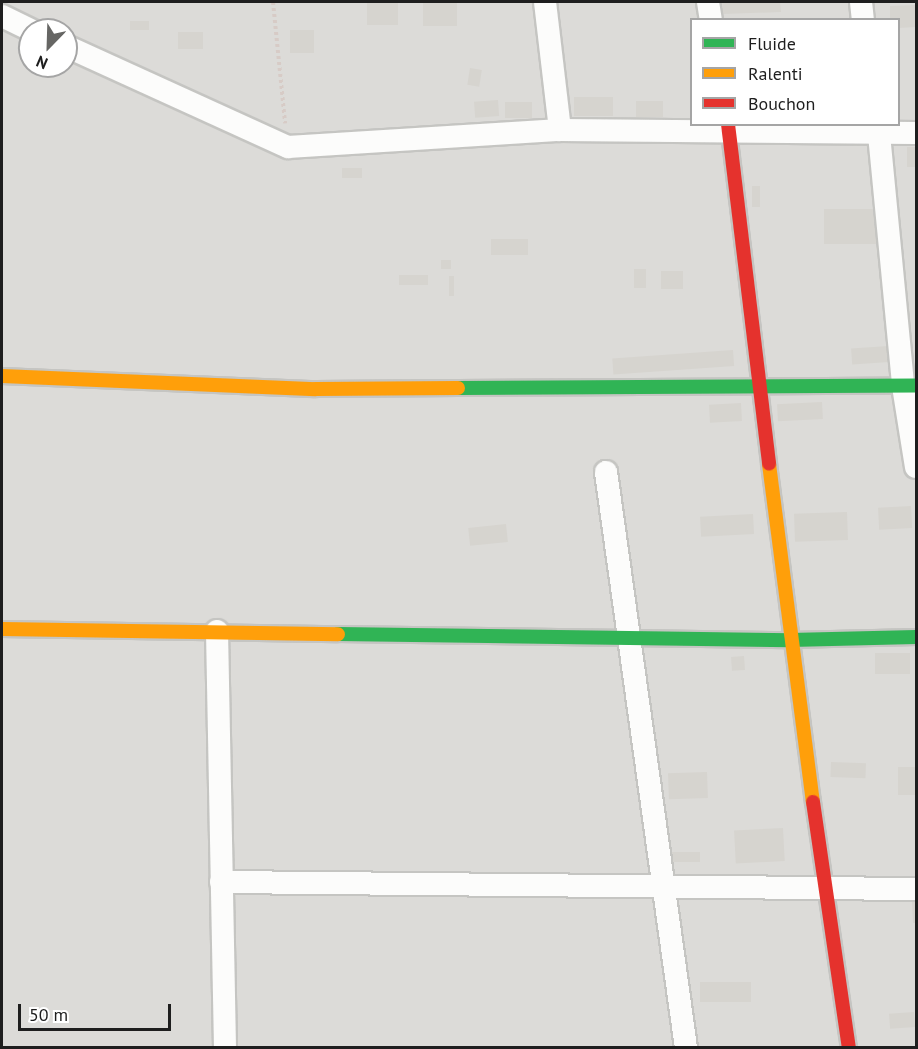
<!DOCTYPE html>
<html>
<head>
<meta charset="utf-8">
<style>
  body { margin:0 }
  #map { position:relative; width:918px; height:1049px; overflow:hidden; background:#edece6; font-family:"PT Sans",sans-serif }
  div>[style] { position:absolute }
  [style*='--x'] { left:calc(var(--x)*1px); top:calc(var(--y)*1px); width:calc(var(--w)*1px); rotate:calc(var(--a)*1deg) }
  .residential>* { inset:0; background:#dcdbd8 }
  .building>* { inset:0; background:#d6d4cf; transform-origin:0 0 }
  .path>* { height:4px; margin-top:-2px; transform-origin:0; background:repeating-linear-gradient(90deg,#d7cbc6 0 3px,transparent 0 6px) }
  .roads { filter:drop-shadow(2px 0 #c5c5c2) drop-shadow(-2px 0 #c5c5c2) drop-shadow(0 2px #c5c5c2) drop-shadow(0 -2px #c5c5c2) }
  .street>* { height:22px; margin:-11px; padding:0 11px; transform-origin:11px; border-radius:11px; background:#fcfcfb }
  .fast>* { height:14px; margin:-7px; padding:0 7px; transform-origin:7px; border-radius:7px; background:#30b455 }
  .slow>* { height:14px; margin:-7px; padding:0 7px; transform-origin:7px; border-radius:7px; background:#ff9f0a }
  .jam>* { height:14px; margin:-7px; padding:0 7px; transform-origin:7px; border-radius:7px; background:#e5322d }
  span { translate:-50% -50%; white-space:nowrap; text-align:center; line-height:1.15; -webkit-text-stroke:5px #fff; paint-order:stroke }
  .frame { position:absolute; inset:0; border:3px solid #1e1e1e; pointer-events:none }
  .legend { position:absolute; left:690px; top:18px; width:210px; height:108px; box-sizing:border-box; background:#fff; border:2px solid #a5a5a5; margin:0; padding:8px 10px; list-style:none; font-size:18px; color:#1e1e1e }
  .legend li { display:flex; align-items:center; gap:12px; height:30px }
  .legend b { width:30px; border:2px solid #a5a5a5 }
  .north { position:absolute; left:18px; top:18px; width:60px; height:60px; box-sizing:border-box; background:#fff; border:2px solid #a5a5a5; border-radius:50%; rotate:203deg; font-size:16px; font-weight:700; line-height:24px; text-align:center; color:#1e1e1e }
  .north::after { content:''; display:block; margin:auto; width:21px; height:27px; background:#666664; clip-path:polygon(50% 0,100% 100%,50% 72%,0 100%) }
  .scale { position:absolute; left:18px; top:1004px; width:153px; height:27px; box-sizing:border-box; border:3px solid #1e1e1e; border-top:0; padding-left:8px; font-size:18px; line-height:21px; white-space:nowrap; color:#1e1e1e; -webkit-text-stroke:4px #fff; paint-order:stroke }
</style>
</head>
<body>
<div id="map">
  <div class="residential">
    <div style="clip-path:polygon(evenodd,2px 2px,916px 2px,916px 1047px,2px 1047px,2px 2px,692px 20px,898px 20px,898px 124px,692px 124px,692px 20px,2px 2px,30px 30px,66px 30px,66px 66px,30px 66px,30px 30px)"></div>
  </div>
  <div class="building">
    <div style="left:367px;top:2px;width:31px;height:23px"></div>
    <div style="left:423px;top:2px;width:34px;height:24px"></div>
    <div style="clip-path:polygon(722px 2px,780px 2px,781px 12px,723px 14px)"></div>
    <div style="clip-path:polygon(916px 5px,916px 27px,898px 28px,898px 20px,890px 20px,890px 6px)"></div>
    <div style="left:130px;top:21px;width:19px;height:9px"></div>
    <div style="left:290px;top:30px;width:24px;height:23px"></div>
    <div style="left:178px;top:32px;width:25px;height:17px"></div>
    <div style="left:470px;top:68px;width:12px;height:17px;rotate:9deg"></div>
    <div style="left:574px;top:97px;width:39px;height:19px"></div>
    <div style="left:498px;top:100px;width:16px;height:24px;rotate:86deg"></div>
    <div style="left:636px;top:101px;width:27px;height:16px"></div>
    <div style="left:505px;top:102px;width:27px;height:16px"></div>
    <div style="left:907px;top:147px;width:9px;height:20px"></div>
    <div style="left:342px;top:168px;width:20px;height:10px"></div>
    <div style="left:752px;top:186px;width:8px;height:21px"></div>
    <div style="left:824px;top:209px;width:52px;height:35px"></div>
    <div style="left:528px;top:239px;width:16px;height:37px;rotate:90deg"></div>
    <div style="left:441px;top:260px;width:10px;height:9px"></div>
    <div style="left:634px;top:269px;width:12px;height:19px"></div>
    <div style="left:683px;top:271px;width:18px;height:22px;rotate:90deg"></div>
    <div style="left:428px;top:275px;width:10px;height:29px;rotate:90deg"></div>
    <div style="left:449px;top:276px;width:5px;height:20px"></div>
    <div style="left:888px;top:346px;width:16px;height:37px;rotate:86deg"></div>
    <div style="left:733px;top:350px;width:16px;height:121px;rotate:86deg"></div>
    <div style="left:822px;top:402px;width:17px;height:45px;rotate:87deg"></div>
    <div style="left:741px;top:403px;width:18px;height:32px;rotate:87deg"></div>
    <div style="left:911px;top:506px;width:22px;height:33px;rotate:87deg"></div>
    <div style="left:847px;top:512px;width:28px;height:53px;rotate:88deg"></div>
    <div style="left:753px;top:514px;width:20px;height:53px;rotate:87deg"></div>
    <div style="left:506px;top:524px;width:18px;height:38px;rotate:84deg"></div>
    <div style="left:910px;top:653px;width:21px;height:35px;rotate:90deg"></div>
    <div style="left:744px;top:656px;width:14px;height:13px;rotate:86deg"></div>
    <div style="left:831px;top:762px;width:35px;height:15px;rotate:2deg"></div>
    <div style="left:898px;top:767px;width:18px;height:28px"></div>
    <div style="left:707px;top:772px;width:26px;height:39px;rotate:88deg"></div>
    <div style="left:783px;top:828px;width:33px;height:49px;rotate:87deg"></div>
    <div style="left:700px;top:852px;width:10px;height:31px;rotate:90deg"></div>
    <div style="clip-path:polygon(912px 902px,916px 902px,916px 923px,913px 923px)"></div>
    <div style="left:700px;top:982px;width:51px;height:20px"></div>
    <div style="left:914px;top:1012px;width:15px;height:25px;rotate:86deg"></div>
  </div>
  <div class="path">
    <div style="--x:273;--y:2;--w:122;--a:84.3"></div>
  </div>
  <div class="roads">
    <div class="street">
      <div style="--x:545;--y:2;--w:129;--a:83.3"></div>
      <div style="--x:708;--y:2;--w:18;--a:81"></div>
      <div style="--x:861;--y:2;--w:18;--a:84"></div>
      <div style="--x:2;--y:16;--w:32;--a:26"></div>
      <div style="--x:66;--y:46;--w:244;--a:24.5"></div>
      <div style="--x:288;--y:147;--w:273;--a:-3.6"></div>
      <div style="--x:560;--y:130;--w:356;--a:0.5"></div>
      <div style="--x:878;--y:124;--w:263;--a:84.5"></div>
      <div style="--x:903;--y:386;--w:82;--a:80.9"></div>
      <div style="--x:606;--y:472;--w:582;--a:82.09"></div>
      <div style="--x:217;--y:631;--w:417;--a:88.9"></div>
      <div style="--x:221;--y:882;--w:695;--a:0.58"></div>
    </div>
    <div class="fast">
      <div style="--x:458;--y:388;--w:458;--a:-0.3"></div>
      <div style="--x:338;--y:634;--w:452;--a:0.8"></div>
      <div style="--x:790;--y:640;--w:126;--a:-1.4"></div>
    </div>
    <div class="slow">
      <div style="--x:2;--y:376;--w:314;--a:2.4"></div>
      <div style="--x:316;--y:389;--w:142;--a:-0.4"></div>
      <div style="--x:769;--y:464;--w:341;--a:82.6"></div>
      <div style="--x:2;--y:629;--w:336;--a:0.9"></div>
    </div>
    <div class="jam">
      <div style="--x:728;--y:124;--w:342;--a:83.1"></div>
      <div style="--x:813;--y:802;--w:249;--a:81.7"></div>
    </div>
  </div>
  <div class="frame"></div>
  <ul class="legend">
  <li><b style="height:8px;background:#30b455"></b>Fluide</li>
  <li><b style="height:8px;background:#ff9f0a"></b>Ralenti</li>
  <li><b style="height:8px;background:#e5322d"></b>Bouchon</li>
  </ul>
  <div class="north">N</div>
  <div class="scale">50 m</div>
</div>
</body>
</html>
